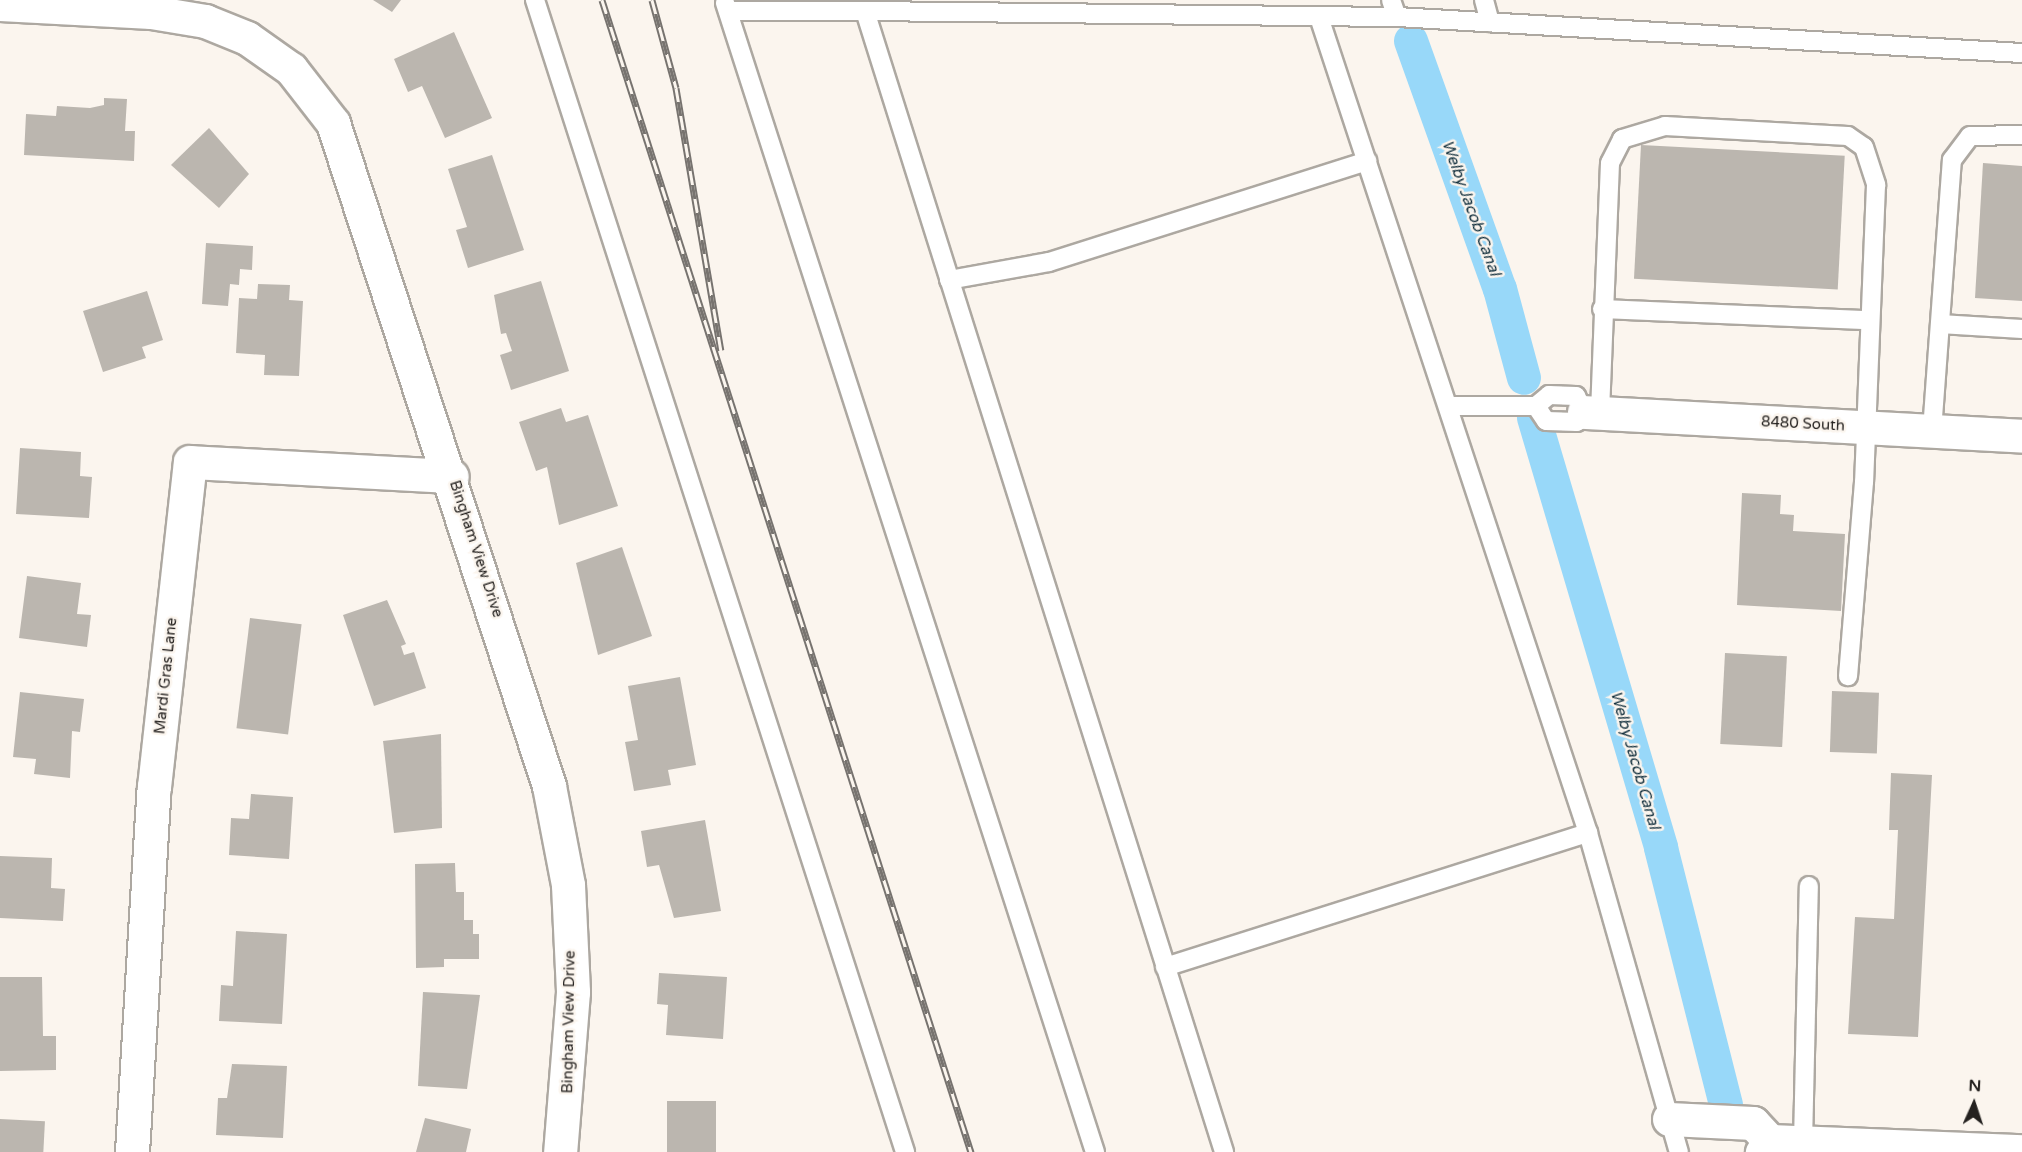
<!DOCTYPE html>
<html>
<head>
<meta charset="utf-8">
<style>
  body { margin:0 }
  #map { position:relative; width:2022px; height:1152px; overflow:hidden; background:#fbf5ee; font-family:"Varela Round",sans-serif }
  div>[style] { position:absolute }
  [style*='--x'] { left:calc(var(--x)*1px); top:calc(var(--y)*1px); width:calc(var(--w)*1px); rotate:calc(var(--a)*1deg) }
  .canal>* { height:34px; margin:-17px; padding:0 17px; transform-origin:17px; border-radius:17px; background:#98d8f9 }
  .building>* { inset:0; background:#bbb6af; transform-origin:0 0 }
  .roads { filter:drop-shadow(2px 0 #ada8a1) drop-shadow(-2px 0 #ada8a1) drop-shadow(0 2px #ada8a1) drop-shadow(0 -2px #ada8a1) }
  .service>* { height:18px; margin:-9px; padding:0 9px; transform-origin:9px; border-radius:9px; background:#fff }
  .minor>* { height:33px; margin:-16.5px; padding:0 16.5px; transform-origin:16.5px; border-radius:16.5px; background:#fff }
  .rail>* { height:7px; margin-top:-3.5px; transform-origin:0; background:repeating-linear-gradient(90deg,#fbf5ee 0 14px,#77736f 0 28px); box-sizing:border-box; border-block:2px solid #77736f }
  span { translate:-50% -50%; white-space:nowrap; text-align:center; line-height:1.15; -webkit-text-stroke:5px #fbf5ee; paint-order:stroke }
  .street-label { font-size:15px; color:#24211f }
  .water-label { font-size:16px; color:#102e3c; font-style:italic }
  .north { position:absolute; left:1944px; top:1074px; width:60px; height:60px; -webkit-text-stroke:4px #fbf5ee; paint-order:stroke; rotate:3deg; font-size:16px; font-weight:700; line-height:24px; text-align:center; color:#24211f }
  .north::after { content:''; display:block; margin:auto; width:21px; height:27px; background:#24211f; clip-path:polygon(50% 0,100% 100%,50% 72%,0 100%) }
</style>
</head>
<body>
<div id="map">
  <div class="canal">
    <div style="--x:1411;--y:41;--w:263;--a:70.3"></div>
    <div style="--x:1500;--y:289;--w:92;--a:74.9"></div>
    <div style="--x:1534;--y:418;--w:448;--a:73.5"></div>
    <div style="--x:1661;--y:848;--w:265;--a:75.8"></div>
  </div>
  <div class="building">
    <div style="clip-path:polygon(373px 0,401px 0,392px 12px)"></div>
    <div style="clip-path:polygon(454px 32px,492px 118px,445px 138px,422px 86px,408px 92px,394px 59px)"></div>
    <div style="clip-path:polygon(104px 98px,127px 99px,125px 131px,135px 131px,134px 161px,24px 155px,26px 114px,56px 116px,57px 106px,90px 108px,104px 105px)"></div>
    <div style="clip-path:polygon(209px 128px,249px 174px,219px 208px,171px 165px)"></div>
    <div style="left:1641px;top:145px;width:204px;height:134px;rotate:3deg"></div>
    <div style="clip-path:polygon(492px 155px,524px 250px,468px 268px,456px 230px,467px 227px,448px 169px)"></div>
    <div style="clip-path:polygon(1983px 163px,2022px 166px,2022px 301px,1975px 298px)"></div>
    <div style="clip-path:polygon(206px 243px,253px 246px,252px 270px,240px 269px,239px 285px,230px 284px,228px 306px,202px 304px)"></div>
    <div style="clip-path:polygon(541px 281px,569px 371px,511px 390px,500px 355px,512px 351px,506px 333px,501px 334px,494px 295px)"></div>
    <div style="clip-path:polygon(258px 284px,290px 285px,289px 300px,303px 301px,299px 376px,264px 375px,265px 355px,236px 353px,239px 298px,257px 299px)"></div>
    <div style="clip-path:polygon(147px 291px,163px 340px,142px 347px,146px 358px,103px 372px,83px 311px)"></div>
    <div style="clip-path:polygon(561px 408px,566px 422px,588px 415px,618px 506px,559px 525px,547px 467px,536px 471px,519px 422px)"></div>
    <div style="clip-path:polygon(20px 448px,81px 452px,80px 476px,92px 477px,89px 518px,16px 514px)"></div>
    <div style="clip-path:polygon(1742px 493px,1781px 495px,1780px 514px,1794px 515px,1793px 531px,1845px 534px,1841px 611px,1737px 605px)"></div>
    <div style="clip-path:polygon(622px 547px,652px 636px,598px 655px,576px 563px)"></div>
    <div style="clip-path:polygon(27px 576px,81px 583px,77px 614px,91px 615px,87px 647px,19px 638px)"></div>
    <div style="clip-path:polygon(387px 600px,406px 644px,401px 646px,404px 655px,414px 652px,426px 688px,374px 706px,343px 615px)"></div>
    <div style="left:250px;top:618px;width:52px;height:111px;rotate:7deg"></div>
    <div style="left:1725px;top:653px;width:62px;height:91px;rotate:3deg"></div>
    <div style="clip-path:polygon(680px 677px,696px 765px,668px 770px,671px 785px,634px 791px,625px 742px,638px 740px,628px 686px)"></div>
    <div style="left:1832px;top:691px;width:47px;height:61px;rotate:2deg"></div>
    <div style="clip-path:polygon(20px 692px,84px 699px,80px 732px,72px 731px,70px 778px,34px 774px,36px 759px,13px 757px)"></div>
    <div style="clip-path:polygon(441px 734px,442px 828px,394px 833px,383px 741px)"></div>
    <div style="clip-path:polygon(1891px 773px,1932px 775px,1918px 1037px,1848px 1034px,1855px 917px,1894px 919px,1898px 830px,1889px 830px)"></div>
    <div style="clip-path:polygon(251px 794px,293px 797px,289px 859px,229px 855px,231px 818px,249px 819px)"></div>
    <div style="clip-path:polygon(705px 820px,721px 911px,674px 918px,659px 865px,647px 867px,641px 831px)"></div>
    <div style="clip-path:polygon(0 856px,52px 858px,51px 888px,65px 889px,63px 921px,0 918px)"></div>
    <div style="clip-path:polygon(455px 863px,456px 892px,464px 892px,464px 920px,473px 920px,473px 934px,479px 934px,479px 959px,444px 959px,444px 967px,416px 968px,415px 864px)"></div>
    <div style="clip-path:polygon(236px 931px,287px 934px,282px 1024px,219px 1021px,221px 985px,233px 986px)"></div>
    <div style="clip-path:polygon(659px 973px,727px 977px,723px 1039px,666px 1035px,668px 1005px,657px 1004px)"></div>
    <div style="clip-path:polygon(0 977px,42px 977px,43px 1036px,56px 1036px,56px 1070px,0 1071px)"></div>
    <div style="clip-path:polygon(423px 992px,480px 995px,467px 1089px,418px 1086px)"></div>
    <div style="clip-path:polygon(232px 1064px,287px 1066px,283px 1138px,216px 1135px,218px 1098px,227px 1098px)"></div>
    <div style="left:667px;top:1101px;width:49px;height:51px"></div>
    <div style="clip-path:polygon(425px 1118px,471px 1129px,466px 1152px,416px 1152px)"></div>
    <div style="left:0;top:1119px;width:45px;height:33px;rotate:3deg"></div>
  </div>
  <div class="roads">
    <div class="service">
      <div style="--x:535;--y:0;--w:1210;--a:72.19"></div>
      <div style="--x:1391;--y:0;--w:18;--a:71"></div>
      <div style="--x:1484;--y:0;--w:23;--a:75"></div>
      <div style="--x:725;--y:3;--w:1207;--a:72.15"></div>
      <div style="--x:728;--y:11;--w:137;--a:0"></div>
      <div style="--x:865;--y:11;--w:1196;--a:72.53"></div>
      <div style="--x:865;--y:11;--w:532;--a:0.65"></div>
      <div style="--x:1397;--y:17;--w:626;--a:3.3"></div>
      <div style="--x:1319;--y:17;--w:859;--a:71.75"></div>
      <div style="--x:1588;--y:833;--w:332;--a:74.1"></div>
      <div style="--x:949;--y:280;--w:102;--a:-10.2"></div>
      <div style="--x:1049;--y:262;--w:334;--a:-17.6"></div>
      <div style="--x:1602;--y:309;--w:267;--a:2.4"></div>
      <div style="--x:1940;--y:324;--w:82;--a:3.5"></div>
      <div style="--x:1448;--y:406;--w:88;--a:0"></div>
      <div style="--x:1536;--y:406;--w:17;--a:-40"></div>
      <div style="--x:1549;--y:395;--w:27;--a:2"></div>
      <div style="--x:1576;--y:396;--w:18;--a:63"></div>
      <div style="--x:1584;--y:412;--w:12;--a:125"></div>
      <div style="--x:1577;--y:422;--w:31;--a:-178"></div>
      <div style="--x:1546;--y:421;--w:18;--a:-124"></div>
      <div style="--x:1600;--y:412;--w:249;--a:-87.7"></div>
      <div style="--x:1610;--y:163;--w:27;--a:-63"></div>
      <div style="--x:1622;--y:139;--w:45;--a:-16.8"></div>
      <div style="--x:1665;--y:126;--w:183;--a:3.1"></div>
      <div style="--x:1848;--y:136;--w:19;--a:35"></div>
      <div style="--x:1864;--y:147;--w:40;--a:72"></div>
      <div style="--x:1876;--y:185;--w:297;--a:92.3"></div>
      <div style="--x:1864;--y:482;--w:195;--a:94.7"></div>
      <div style="--x:1932;--y:431;--w:272;--a:-85.8"></div>
      <div style="--x:1952;--y:160;--w:30;--a:-53"></div>
      <div style="--x:1970;--y:136;--w:52;--a:-1.1"></div>
      <div style="--x:1165;--y:967;--w:444;--a:-17.6"></div>
      <div style="--x:1803;--y:1143;--w:257;--a:-88.7"></div>
    </div>
    <div class="minor">
      <div style="--x:0;--y:4;--w:151;--a:3"></div>
      <div style="--x:151;--y:12;--w:55;--a:9.5"></div>
      <div style="--x:205;--y:21;--w:45;--a:22"></div>
      <div style="--x:247;--y:38;--w:54;--a:35.2"></div>
      <div style="--x:291;--y:69;--w:68;--a:52.1"></div>
      <div style="--x:333;--y:123;--w:697;--a:71.95"></div>
      <div style="--x:549;--y:786;--w:101;--a:79.1"></div>
      <div style="--x:568;--y:885;--w:107;--a:87.3"></div>
      <div style="--x:573;--y:992;--w:161;--a:94.6"></div>
      <div style="--x:1584;--y:412;--w:439;--a:3.1"></div>
      <div style="--x:1669;--y:1119;--w:84;--a:2.7"></div>
      <div style="--x:1753;--y:1123;--w:25;--a:47"></div>
      <div style="--x:1770;--y:1141;--w:14;--a:126"></div>
      <div style="--x:1770;--y:1141;--w:252;--a:2.3"></div>
      <div style="--x:132;--y:1152;--w:366;--a:-86.6"></div>
      <div style="--x:154;--y:787;--w:327;--a:-83.7"></div>
      <div style="--x:190;--y:462;--w:262;--a:3.1"></div>
    </div>
  </div>
  <div class="rail">
    <div style="--x:602;--y:0;--w:1210;--a:72.24"></div>
    <div style="--x:652;--y:0;--w:91;--a:74.7"></div>
    <div style="--x:676;--y:88;--w:266;--a:80.3"></div>
  </div>
  <div class="street-label">
    <span style="left:1803px;top:424px;rotate:3deg">8480 South</span>
    <span style="left:476px;top:549px;rotate:72deg">Bingham View Drive</span>
    <span style="left:166px;top:676px;rotate:-84deg">Mardi Gras Lane</span>
    <span style="left:569px;top:1022px;rotate:-89deg">Bingham View Drive</span>
  </div>
  <div class="water-label">
    <span style="left:1471px;top:208px;rotate:70deg">Welby Jacob Canal</span>
    <span style="left:1635px;top:760px;rotate:74deg">Welby Jacob Canal</span>
  </div>
  <div class="north">N</div>
</div>
</body>
</html>
